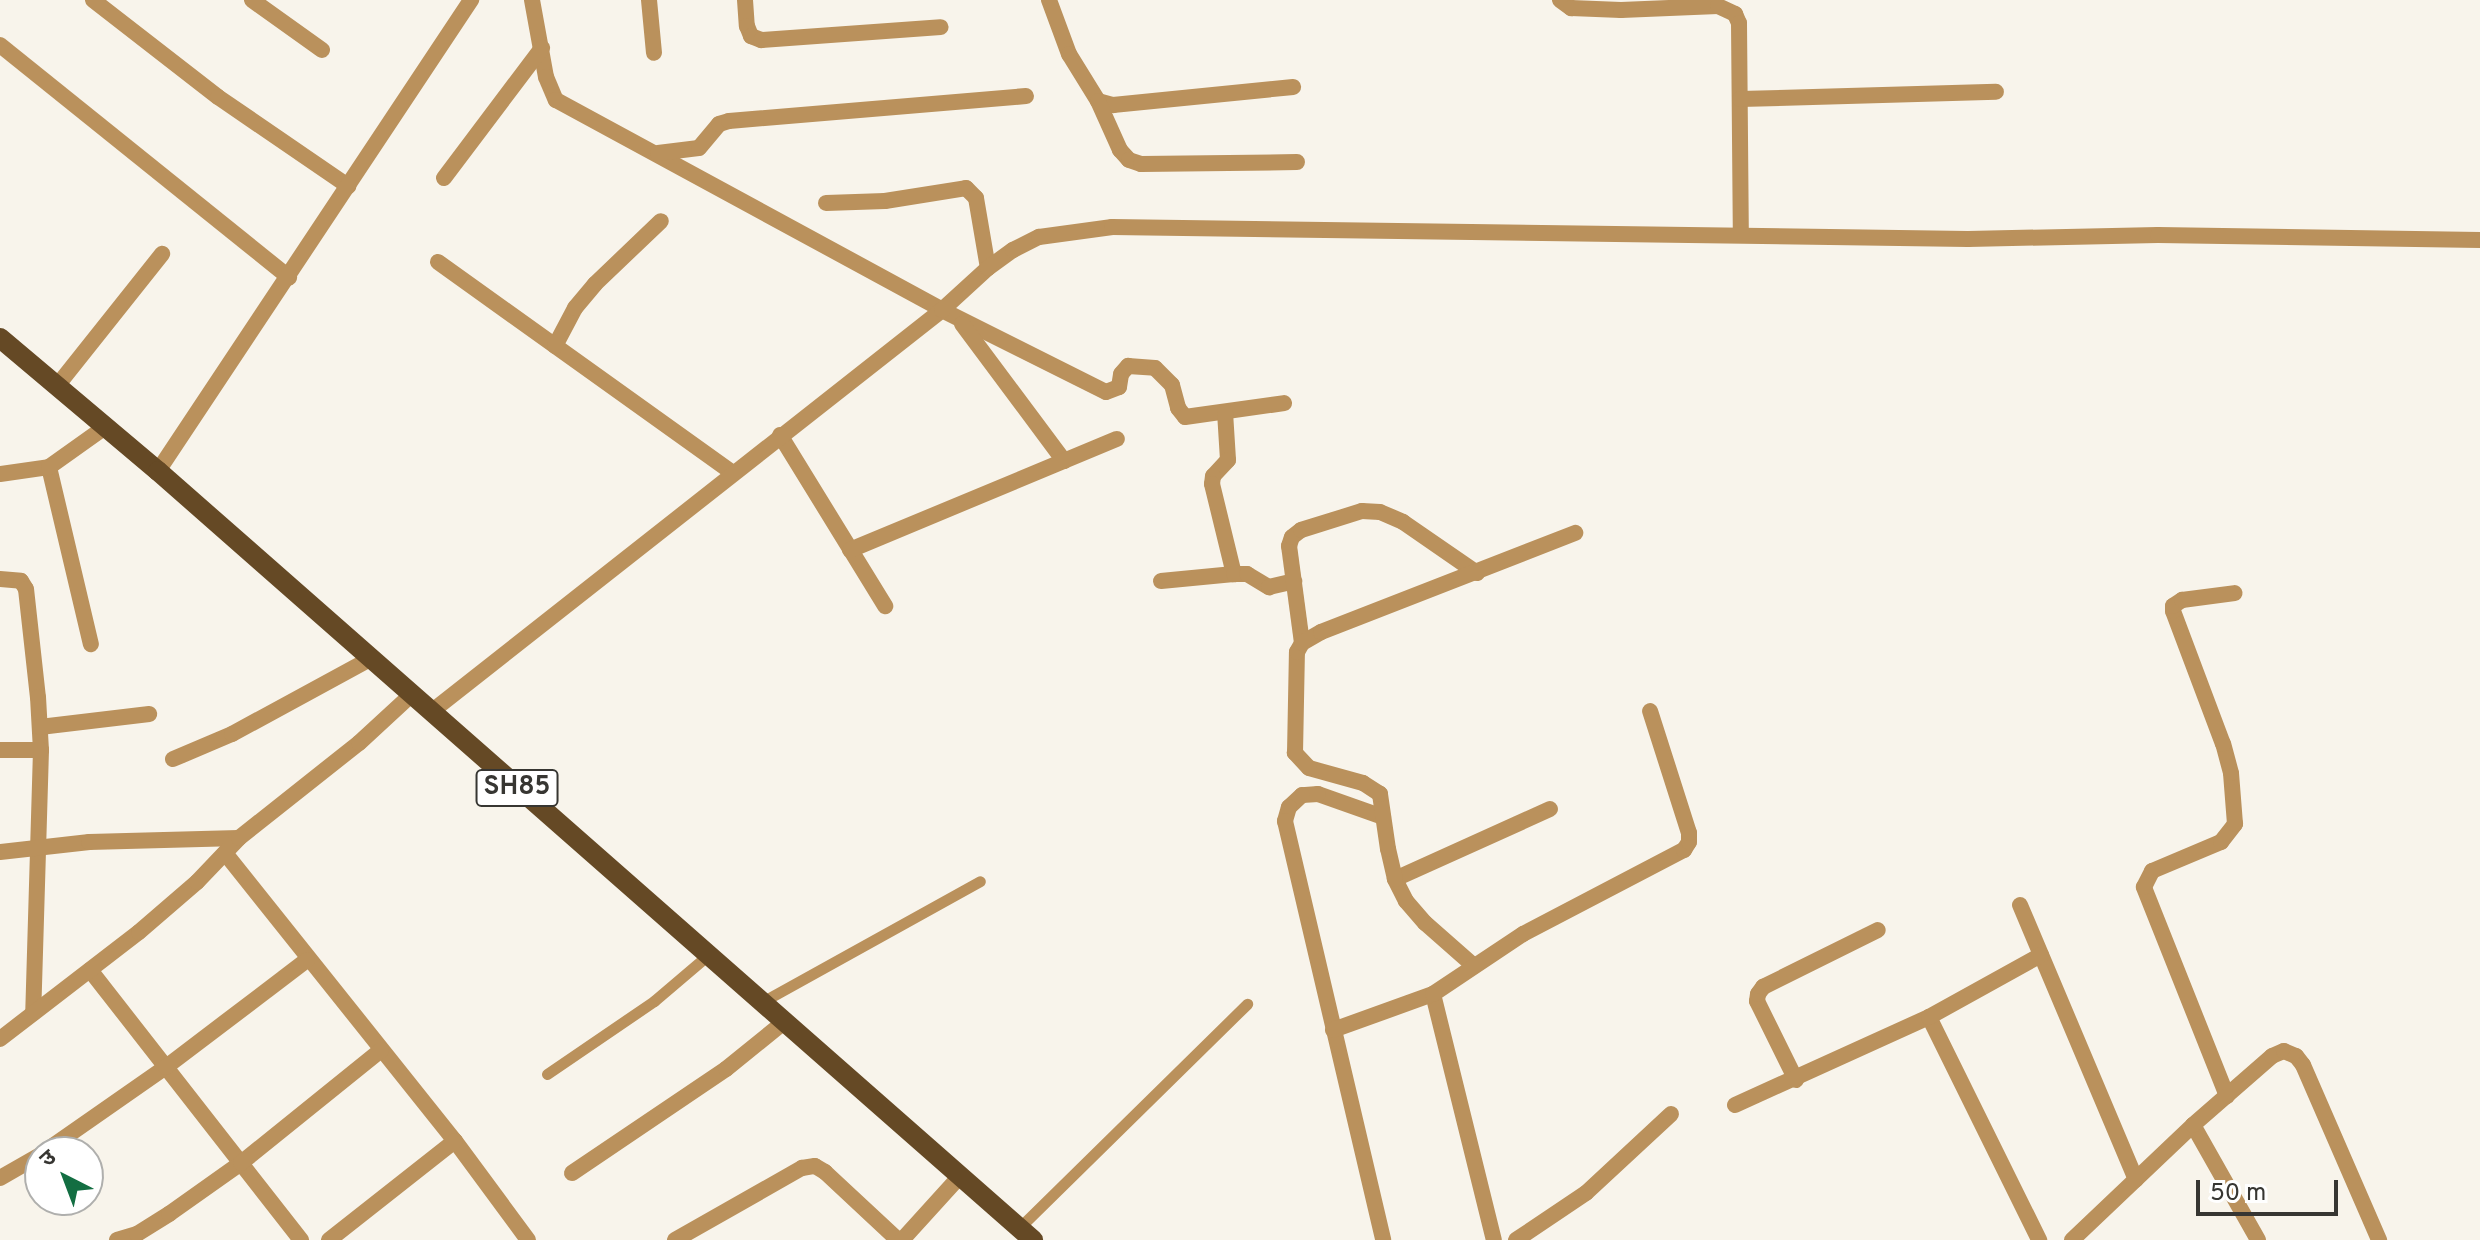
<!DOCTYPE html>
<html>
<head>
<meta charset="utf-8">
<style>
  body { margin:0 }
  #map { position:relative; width:2480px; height:1240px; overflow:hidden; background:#f8f4eb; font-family:Overpass,"Noto Sans Devanagari",sans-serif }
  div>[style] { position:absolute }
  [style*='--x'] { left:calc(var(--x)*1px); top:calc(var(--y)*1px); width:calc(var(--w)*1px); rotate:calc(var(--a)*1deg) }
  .lane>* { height:11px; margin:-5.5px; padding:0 5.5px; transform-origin:5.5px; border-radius:5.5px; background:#ba915c }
  .street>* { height:16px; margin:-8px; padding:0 8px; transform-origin:8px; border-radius:8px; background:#ba915c }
  .primary>* { height:20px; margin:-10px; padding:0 10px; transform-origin:10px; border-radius:10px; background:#654925 }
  span { translate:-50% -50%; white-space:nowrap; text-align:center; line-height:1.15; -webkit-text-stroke:6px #fff; paint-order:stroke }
  .shield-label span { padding:2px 6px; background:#fff; border:2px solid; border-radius:6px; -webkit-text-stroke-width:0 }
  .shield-label { font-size:26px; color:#373632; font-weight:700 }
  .north { position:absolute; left:24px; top:1136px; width:80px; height:80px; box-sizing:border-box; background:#fff; border:2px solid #afafad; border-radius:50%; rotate:318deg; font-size:22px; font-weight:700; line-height:32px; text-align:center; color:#373632 }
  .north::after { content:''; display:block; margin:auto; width:28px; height:36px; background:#136e42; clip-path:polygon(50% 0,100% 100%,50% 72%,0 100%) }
  .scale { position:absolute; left:2196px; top:1180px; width:142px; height:36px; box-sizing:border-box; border:4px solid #373632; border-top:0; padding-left:10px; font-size:24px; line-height:28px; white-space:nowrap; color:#373632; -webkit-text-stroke:6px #fff; paint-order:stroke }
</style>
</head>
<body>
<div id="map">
  <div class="lane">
    <div style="--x:762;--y:1002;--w:249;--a:-29"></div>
    <div style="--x:547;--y:1074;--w:130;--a:-34.3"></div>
    <div style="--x:654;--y:1001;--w:71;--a:-40.4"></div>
    <div style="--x:1019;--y:1228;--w:320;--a:-44.5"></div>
  </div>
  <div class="street">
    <div style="--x:93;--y:0;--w:158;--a:37.8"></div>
    <div style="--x:218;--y:97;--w:158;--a:34.4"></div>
    <div style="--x:252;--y:0;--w:86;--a:35.5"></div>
    <div style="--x:532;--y:0;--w:78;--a:79.7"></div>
    <div style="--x:546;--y:77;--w:25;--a:67"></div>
    <div style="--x:556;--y:100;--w:439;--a:28.5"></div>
    <div style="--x:942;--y:310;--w:183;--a:26.6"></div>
    <div style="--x:1106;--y:392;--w:14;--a:-21"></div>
    <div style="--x:1119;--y:387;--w:13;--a:-81"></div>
    <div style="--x:1121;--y:374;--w:11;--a:-49"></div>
    <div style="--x:1128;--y:366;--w:27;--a:4"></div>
    <div style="--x:1155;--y:368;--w:24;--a:45"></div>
    <div style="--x:1172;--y:385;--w:24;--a:75"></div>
    <div style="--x:1178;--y:408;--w:11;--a:52"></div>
    <div style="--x:1185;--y:417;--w:100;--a:-8"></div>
    <div style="--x:649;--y:0;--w:53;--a:84.6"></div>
    <div style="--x:745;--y:0;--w:26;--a:86"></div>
    <div style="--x:747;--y:26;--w:11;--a:68"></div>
    <div style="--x:751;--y:36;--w:11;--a:22"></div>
    <div style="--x:761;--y:40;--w:180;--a:-4.1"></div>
    <div style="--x:1049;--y:0;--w:58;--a:69.7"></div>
    <div style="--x:1069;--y:54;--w:55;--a:58.3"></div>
    <div style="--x:1098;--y:101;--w:16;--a:15"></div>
    <div style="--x:1113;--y:105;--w:181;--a:-5.7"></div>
    <div style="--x:1560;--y:0;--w:14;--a:36"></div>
    <div style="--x:1571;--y:8;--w:50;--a:2.3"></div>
    <div style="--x:1621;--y:10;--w:97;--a:-2.4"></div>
    <div style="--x:1718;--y:6;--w:19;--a:25"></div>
    <div style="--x:1735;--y:14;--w:10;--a:66"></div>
    <div style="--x:1739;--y:23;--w:211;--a:89.5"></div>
    <div style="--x:0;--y:45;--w:371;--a:38.8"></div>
    <div style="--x:1740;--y:99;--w:256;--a:-1.6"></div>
    <div style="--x:1098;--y:101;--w:54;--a:65.8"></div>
    <div style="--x:1120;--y:150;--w:13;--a:48"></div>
    <div style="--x:1129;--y:160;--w:13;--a:18"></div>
    <div style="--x:1141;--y:164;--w:156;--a:-0.7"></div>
    <div style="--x:658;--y:153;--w:41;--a:-7"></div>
    <div style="--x:699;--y:148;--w:31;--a:-50"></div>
    <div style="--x:719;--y:124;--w:10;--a:-17"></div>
    <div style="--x:729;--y:121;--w:298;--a:-4.8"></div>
    <div style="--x:444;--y:178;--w:163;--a:-53"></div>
    <div style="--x:826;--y:203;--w:59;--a:-1.9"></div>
    <div style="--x:885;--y:201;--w:82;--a:-9.1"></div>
    <div style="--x:966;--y:188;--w:14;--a:45"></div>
    <div style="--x:976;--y:198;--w:71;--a:80.3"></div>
    <div style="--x:438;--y:262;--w:363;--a:35.6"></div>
    <div style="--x:962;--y:324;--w:171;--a:53.3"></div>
    <div style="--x:555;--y:346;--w:43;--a:-62.2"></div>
    <div style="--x:575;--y:308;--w:31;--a:-50"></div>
    <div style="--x:595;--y:284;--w:91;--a:-43.7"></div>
    <div style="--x:57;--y:386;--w:169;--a:-51.5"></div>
    <div style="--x:1225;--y:412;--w:48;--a:86.4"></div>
    <div style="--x:1228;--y:460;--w:22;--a:133"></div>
    <div style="--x:1213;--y:476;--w:8;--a:97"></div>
    <div style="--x:1212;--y:484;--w:93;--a:76.3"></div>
    <div style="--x:780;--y:435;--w:201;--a:58.4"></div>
    <div style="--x:49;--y:467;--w:182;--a:76.7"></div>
    <div style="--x:158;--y:471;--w:566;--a:-56.39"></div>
    <div style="--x:0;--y:474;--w:49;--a:-8.1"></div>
    <div style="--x:49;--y:467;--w:69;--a:-35.5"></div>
    <div style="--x:850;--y:550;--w:289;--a:-22.6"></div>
    <div style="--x:0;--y:579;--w:21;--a:5"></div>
    <div style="--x:21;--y:581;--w:9;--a:58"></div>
    <div style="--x:26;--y:589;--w:109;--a:83.7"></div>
    <div style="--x:38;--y:697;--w:53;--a:86.8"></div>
    <div style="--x:41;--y:750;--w:263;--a:91.7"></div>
    <div style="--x:1161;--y:581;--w:73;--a:-5.5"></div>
    <div style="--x:1234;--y:574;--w:13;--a:0"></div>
    <div style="--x:1247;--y:574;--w:26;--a:31"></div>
    <div style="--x:1269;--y:587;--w:26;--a:-13"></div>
    <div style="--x:1302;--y:643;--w:98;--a:-97.6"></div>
    <div style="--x:1289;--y:546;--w:9;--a:-72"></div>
    <div style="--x:1292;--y:537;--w:11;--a:-38"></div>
    <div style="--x:1301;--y:530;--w:64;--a:-17.3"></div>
    <div style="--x:1362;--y:511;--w:18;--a:3"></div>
    <div style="--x:1380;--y:512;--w:25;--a:23"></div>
    <div style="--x:1403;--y:522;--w:90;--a:34.6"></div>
    <div style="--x:431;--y:712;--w:650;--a:-38.19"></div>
    <div style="--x:942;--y:310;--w:62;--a:-42.4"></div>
    <div style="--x:988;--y:268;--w:31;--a:-36"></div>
    <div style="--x:1013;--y:250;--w:29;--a:-27"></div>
    <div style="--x:1039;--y:237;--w:74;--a:-7.8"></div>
    <div style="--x:1112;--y:227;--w:856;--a:0.8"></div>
    <div style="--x:1968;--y:239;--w:190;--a:-1.2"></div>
    <div style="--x:2158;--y:235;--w:322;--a:0.9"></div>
    <div style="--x:40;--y:727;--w:110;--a:-6.8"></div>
    <div style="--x:0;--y:750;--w:41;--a:0"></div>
    <div style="--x:173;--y:759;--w:64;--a:-23"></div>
    <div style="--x:232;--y:734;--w:157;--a:-28.5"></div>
    <div style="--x:1383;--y:817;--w:69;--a:-160.5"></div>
    <div style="--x:1318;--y:794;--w:16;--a:176"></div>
    <div style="--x:1302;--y:795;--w:18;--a:137"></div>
    <div style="--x:1289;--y:807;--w:15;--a:106"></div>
    <div style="--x:1285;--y:821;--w:430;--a:76.8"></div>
    <div style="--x:0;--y:852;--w:90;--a:-6.4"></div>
    <div style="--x:89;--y:842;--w:150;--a:-1.5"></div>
    <div style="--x:225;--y:853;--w:369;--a:51.4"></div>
    <div style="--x:455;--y:1141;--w:123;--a:53.6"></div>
    <div style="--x:1395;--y:879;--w:170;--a:-24.3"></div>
    <div style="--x:2020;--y:905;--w:298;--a:67.1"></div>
    <div style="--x:1474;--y:966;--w:65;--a:-138.7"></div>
    <div style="--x:1425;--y:923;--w:29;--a:-131"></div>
    <div style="--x:1406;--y:901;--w:25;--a:-117"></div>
    <div style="--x:1395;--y:879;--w:31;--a:-103"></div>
    <div style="--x:1388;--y:849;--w:56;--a:-98.3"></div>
    <div style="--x:1380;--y:794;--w:20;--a:-147"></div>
    <div style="--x:1363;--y:783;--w:56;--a:-164.5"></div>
    <div style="--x:1309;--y:768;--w:21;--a:-133"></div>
    <div style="--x:1295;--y:753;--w:101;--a:-88.9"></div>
    <div style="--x:1297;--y:652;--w:10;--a:-61"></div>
    <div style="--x:1302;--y:643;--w:22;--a:-30"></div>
    <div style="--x:1321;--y:632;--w:273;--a:-21.3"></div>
    <div style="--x:90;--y:970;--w:343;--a:52"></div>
    <div style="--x:1433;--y:994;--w:253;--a:76.1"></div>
    <div style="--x:1929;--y:1017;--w:249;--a:63.7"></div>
    <div style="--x:1333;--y:1030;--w:106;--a:-19.8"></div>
    <div style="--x:1433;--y:994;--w:108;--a:-33.7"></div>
    <div style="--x:1523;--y:934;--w:182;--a:-27.6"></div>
    <div style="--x:1684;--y:850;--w:9;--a:-58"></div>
    <div style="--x:1689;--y:842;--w:9;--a:-90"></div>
    <div style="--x:1689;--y:833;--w:128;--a:-107.7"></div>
    <div style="--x:0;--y:1039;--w:175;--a:-37.6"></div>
    <div style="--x:139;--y:932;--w:77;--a:-40.8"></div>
    <div style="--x:197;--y:882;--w:61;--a:-46.3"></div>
    <div style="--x:239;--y:838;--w:153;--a:-38.4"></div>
    <div style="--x:359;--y:743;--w:71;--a:-42.7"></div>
    <div style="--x:1796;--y:1080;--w:88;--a:-116.3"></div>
    <div style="--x:1757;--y:1001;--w:7;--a:-82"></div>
    <div style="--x:1758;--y:994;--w:9;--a:-54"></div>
    <div style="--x:1763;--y:987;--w:128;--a:-26.4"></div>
    <div style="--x:2227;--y:1096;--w:225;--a:-111.7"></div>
    <div style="--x:2144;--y:887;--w:18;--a:-63"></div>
    <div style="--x:2152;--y:871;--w:75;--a:-22.8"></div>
    <div style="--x:2221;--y:842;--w:23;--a:-52"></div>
    <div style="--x:2235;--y:824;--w:51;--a:-94.5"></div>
    <div style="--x:2231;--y:773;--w:30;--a:-105"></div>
    <div style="--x:2223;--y:744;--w:142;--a:-110.6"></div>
    <div style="--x:2173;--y:611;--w:5;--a:-90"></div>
    <div style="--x:2173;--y:606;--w:11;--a:-34"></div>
    <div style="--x:2182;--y:600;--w:53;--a:-7.5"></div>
    <div style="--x:1735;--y:1105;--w:213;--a:-24.4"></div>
    <div style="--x:1929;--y:1017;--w:128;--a:-29"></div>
    <div style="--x:2193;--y:1125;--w:132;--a:60.5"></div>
    <div style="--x:44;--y:1152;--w:149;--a:-34.9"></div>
    <div style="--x:166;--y:1067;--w:177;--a:-37.2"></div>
    <div style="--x:572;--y:1173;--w:186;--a:-34"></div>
    <div style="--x:726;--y:1069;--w:75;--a:-39"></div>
    <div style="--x:0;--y:1178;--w:46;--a:-29.9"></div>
    <div style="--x:117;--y:1240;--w:21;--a:-17"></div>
    <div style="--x:137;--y:1234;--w:38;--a:-32"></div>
    <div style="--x:169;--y:1214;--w:88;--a:-35.3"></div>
    <div style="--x:241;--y:1163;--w:180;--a:-38.9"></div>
    <div style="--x:329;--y:1240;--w:160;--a:-38.2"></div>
    <div style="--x:675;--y:1240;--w:146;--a:-29.6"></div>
    <div style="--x:802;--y:1168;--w:13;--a:-9"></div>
    <div style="--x:815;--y:1166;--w:12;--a:31"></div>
    <div style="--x:825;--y:1172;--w:100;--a:43"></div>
    <div style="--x:902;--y:1240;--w:86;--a:-47.8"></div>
    <div style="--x:1516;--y:1240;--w:84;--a:-33.9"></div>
    <div style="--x:1586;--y:1193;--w:116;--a:-42.9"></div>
    <div style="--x:2072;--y:1240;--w:167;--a:-43.5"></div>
    <div style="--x:2193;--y:1125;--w:105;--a:-41.1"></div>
    <div style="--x:2272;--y:1056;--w:13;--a:-23"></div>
    <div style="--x:2284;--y:1051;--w:13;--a:23"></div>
    <div style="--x:2296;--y:1056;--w:11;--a:52"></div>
    <div style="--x:2303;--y:1065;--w:191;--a:66.5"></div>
  </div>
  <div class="primary">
    <div style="--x:0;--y:338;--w:207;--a:40.1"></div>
    <div style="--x:158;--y:471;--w:1165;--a:41.31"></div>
  </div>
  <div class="shield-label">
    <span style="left:517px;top:788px">SH85</span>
  </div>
  <div class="north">उ</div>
  <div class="scale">50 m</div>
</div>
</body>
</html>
